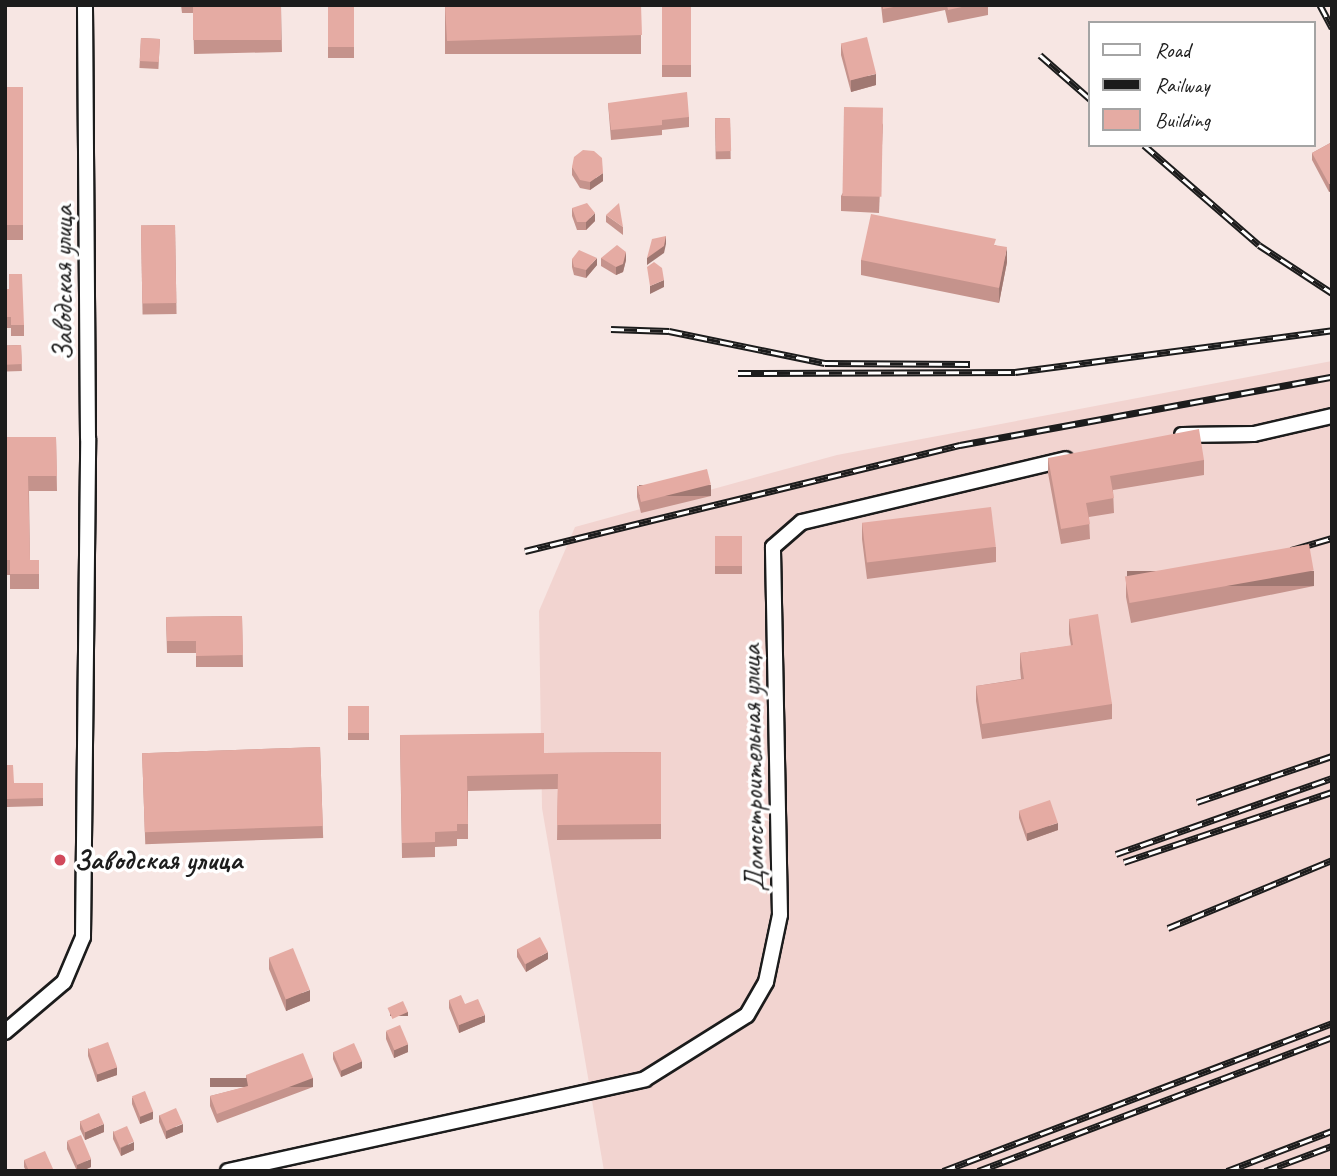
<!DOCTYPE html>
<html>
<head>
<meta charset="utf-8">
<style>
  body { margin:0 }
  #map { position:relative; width:1337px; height:1176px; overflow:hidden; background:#f7e6e3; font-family:Caveat,sans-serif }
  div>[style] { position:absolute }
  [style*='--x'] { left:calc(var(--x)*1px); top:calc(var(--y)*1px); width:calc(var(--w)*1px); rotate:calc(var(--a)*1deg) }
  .built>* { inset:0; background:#f2d4d0 }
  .roads { filter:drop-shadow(2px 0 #1c1c1c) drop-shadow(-2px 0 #1c1c1c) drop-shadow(0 2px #1c1c1c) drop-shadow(0 -2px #1c1c1c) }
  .minor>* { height:14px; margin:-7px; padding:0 7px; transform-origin:7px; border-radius:7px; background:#fff }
  .rail>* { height:7px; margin-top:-3.5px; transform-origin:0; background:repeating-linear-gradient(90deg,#fff 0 13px,#1c1c1c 0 26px); box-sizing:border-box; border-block:2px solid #1c1c1c }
  .wall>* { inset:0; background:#c5938c; transform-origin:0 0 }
  .shaded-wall>* { inset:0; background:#a07872; transform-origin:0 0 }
  .building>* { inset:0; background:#e5aba3; transform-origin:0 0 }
  .dots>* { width:19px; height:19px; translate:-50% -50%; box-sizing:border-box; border:4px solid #fff; border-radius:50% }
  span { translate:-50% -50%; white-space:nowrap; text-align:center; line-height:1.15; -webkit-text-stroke:7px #fff; paint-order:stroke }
  .street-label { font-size:28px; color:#1c1c1c }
  .poi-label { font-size:28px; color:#1c1c1c; font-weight:700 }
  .left { translate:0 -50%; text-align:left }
  .frame { position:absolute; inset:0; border:7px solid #1c1c1c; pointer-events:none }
  .legend { position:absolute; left:1088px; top:21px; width:228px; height:126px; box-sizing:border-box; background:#fff; border:2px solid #a4a4a4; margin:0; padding:9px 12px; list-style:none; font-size:21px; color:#1c1c1c }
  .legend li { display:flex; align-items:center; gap:14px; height:35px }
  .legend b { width:35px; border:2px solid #a4a4a4 }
</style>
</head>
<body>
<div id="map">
  <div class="built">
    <div style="clip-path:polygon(1332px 361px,1332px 1171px,604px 1171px,542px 808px,539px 611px,575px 527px,837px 455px)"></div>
  </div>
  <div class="roads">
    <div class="minor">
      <div style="--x:1182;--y:435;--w:72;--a:-0.8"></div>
      <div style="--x:1254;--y:434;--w:80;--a:-13"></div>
      <div style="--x:5;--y:1032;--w:77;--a:-40.3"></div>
      <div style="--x:64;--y:982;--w:49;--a:-67.1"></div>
      <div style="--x:83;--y:937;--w:499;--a:-89.4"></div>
      <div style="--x:88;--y:438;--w:433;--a:-90.4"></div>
      <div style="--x:228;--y:1171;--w:427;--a:-12.4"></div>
      <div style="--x:645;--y:1079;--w:120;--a:-32.1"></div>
      <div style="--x:747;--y:1015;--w:38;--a:-60"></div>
      <div style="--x:766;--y:982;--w:68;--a:-78.2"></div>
      <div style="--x:780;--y:915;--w:368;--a:-91.1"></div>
      <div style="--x:773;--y:547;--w:38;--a:-41"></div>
      <div style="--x:802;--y:522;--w:271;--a:-13.4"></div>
    </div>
  </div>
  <div class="rail">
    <div style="--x:1320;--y:5;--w:26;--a:62"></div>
    <div style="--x:1040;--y:55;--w:67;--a:41.3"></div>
    <div style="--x:1144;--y:145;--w:152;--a:41"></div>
    <div style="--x:1259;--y:245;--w:87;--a:33.3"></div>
    <div style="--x:611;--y:329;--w:58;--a:2"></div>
    <div style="--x:669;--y:331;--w:159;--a:11.6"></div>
    <div style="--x:825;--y:363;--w:145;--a:0.4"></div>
    <div style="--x:738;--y:373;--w:277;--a:-0.2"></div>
    <div style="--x:1015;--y:372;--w:320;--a:-7.5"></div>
    <div style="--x:1291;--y:550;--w:43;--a:-16.3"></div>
    <div style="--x:525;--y:551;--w:448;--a:-13.7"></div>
    <div style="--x:960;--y:445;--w:378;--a:-10.4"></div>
    <div style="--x:1197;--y:802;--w:143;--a:-18.8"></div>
    <div style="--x:1116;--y:854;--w:229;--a:-19.4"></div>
    <div style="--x:1124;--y:862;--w:219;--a:-18.6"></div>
    <div style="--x:1168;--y:928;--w:178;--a:-22.5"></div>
    <div style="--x:943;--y:1171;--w:416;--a:-20.8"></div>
    <div style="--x:978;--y:1171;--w:379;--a:-20.7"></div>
    <div style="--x:1227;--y:1171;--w:112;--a:-20.9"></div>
    <div style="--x:1265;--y:1171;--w:72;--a:-20.5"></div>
  </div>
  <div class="wall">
    <div style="clip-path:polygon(181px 5px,281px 5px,282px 52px,194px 54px,193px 13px,182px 13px)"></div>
    <div style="left:328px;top:5px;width:26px;height:53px"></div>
    <div style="left:445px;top:5px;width:196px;height:49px"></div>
    <div style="left:662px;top:5px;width:29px;height:72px"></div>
    <div style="clip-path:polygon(881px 5px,997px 5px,988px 7px,988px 15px,948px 23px,945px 10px,883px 23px)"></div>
    <div style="left:141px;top:38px;width:19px;height:30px;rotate:3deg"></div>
    <div style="clip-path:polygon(841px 44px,876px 85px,851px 92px,841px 55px)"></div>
    <div style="left:5px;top:87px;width:18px;height:153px"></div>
    <div style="clip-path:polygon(608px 103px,689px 117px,689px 127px,662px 130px,662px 135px,611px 140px)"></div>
    <div style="left:730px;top:118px;width:41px;height:15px;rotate:89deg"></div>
    <div style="clip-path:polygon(883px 123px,879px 213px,841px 211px,841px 196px)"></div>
    <div style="clip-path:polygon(1332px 142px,1329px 192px,1312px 160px,1312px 153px)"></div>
    <div style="clip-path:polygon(572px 167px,603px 181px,590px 190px,580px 188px,572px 175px)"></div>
    <div style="clip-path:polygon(572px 208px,595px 221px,586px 230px,577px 230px,572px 216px)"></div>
    <div style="clip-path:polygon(606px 215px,623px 227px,623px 235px,606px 222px)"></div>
    <div style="left:175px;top:225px;width:89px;height:34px;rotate:89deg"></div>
    <div style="clip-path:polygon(996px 245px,1007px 262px,999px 303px,861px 275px,861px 260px)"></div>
    <div style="clip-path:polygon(601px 258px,626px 260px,623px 272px,616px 275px,601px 266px)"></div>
    <div style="clip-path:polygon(572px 259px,597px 265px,586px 278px,574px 275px,572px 267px)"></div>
    <div style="clip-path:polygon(5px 289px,24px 325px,24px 336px,11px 336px,11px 328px,5px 328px)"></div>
    <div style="left:21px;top:345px;width:26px;height:16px;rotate:88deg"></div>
    <div style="clip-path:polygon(5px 437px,56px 437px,57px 491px,29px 491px,30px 560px,39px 560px,39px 589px,10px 589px,10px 575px,5px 575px)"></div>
    <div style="clip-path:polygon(1048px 458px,1204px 460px,1204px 475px,1113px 490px,1114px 513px,1089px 517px,1090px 539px,1061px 544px,1048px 473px)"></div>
    <div style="clip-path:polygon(637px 486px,711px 496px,641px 513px,637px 497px)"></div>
    <div style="clip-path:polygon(862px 523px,996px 547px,996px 562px,867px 579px,862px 539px)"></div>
    <div style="left:742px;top:536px;width:38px;height:27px;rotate:90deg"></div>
    <div style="clip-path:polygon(1126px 581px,1314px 586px,1131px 623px,1126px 597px)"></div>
    <div style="clip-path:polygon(242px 616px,243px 667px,196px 667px,196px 653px,167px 653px,166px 617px)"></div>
    <div style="clip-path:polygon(1069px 619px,1112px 704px,1112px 719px,982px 739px,976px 701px,976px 686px,1021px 679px,1020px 668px,1020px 653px,1071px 646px,1069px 634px)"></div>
    <div style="left:348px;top:706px;width:21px;height:34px"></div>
    <div style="clip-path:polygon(400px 735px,544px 753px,661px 752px,661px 839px,557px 840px,558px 789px,468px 791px,468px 839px,457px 839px,457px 846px,435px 847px,435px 857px,402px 858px)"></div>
    <div style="left:320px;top:747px;width:91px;height:178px;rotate:88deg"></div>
    <div style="clip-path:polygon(5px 765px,14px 783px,43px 783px,43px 806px,7px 807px,6px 792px,5px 792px)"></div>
    <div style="clip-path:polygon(1019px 811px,1058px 830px,1027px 841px,1019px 818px)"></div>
    <div style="clip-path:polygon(517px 949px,548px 959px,526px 972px,517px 957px)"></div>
    <div style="clip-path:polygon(269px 958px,310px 1001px,286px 1011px,269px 969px)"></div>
    <div style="clip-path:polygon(449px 1000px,465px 1004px,485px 1022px,459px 1033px,449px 1008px)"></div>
    <div style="clip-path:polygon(386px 1031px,408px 1052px,394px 1058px,386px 1039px)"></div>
    <div style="clip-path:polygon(88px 1048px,117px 1075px,97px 1082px,88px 1056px)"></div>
    <div style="clip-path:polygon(333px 1052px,362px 1068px,341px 1077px,333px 1059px)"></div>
    <div style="clip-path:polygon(246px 1075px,313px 1087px,217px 1123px,210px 1106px,210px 1096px,246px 1087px)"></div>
    <div style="clip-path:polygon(132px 1097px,153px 1119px,140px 1124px,132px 1104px)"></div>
    <div style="clip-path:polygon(159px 1115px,183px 1132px,166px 1139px,159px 1122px)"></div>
    <div style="clip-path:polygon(80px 1121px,104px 1132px,85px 1140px,80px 1129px)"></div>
    <div style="clip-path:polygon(113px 1131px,134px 1150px,121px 1156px,113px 1139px)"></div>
    <div style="clip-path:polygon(67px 1141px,91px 1167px,82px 1171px,77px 1171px,67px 1149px)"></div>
    <div style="clip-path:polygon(24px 1160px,54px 1171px,26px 1171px,24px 1167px)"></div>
  </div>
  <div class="shaded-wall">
    <div style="clip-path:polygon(876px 74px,876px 85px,851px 92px,851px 80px)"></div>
    <div style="clip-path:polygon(603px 173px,603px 181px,590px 190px,590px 182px)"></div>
    <div style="clip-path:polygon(1332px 183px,1332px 191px,1329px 192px,1329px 184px)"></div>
    <div style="clip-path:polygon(595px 213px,595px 221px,586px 230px,586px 222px)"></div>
    <div style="clip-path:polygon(666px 236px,666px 244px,664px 253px,647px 265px,647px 258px)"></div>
    <div style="clip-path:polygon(1007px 247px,1007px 262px,999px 303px,999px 288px)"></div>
    <div style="clip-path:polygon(626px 252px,626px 260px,623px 272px,616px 275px,616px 267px)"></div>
    <div style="clip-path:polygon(597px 258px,597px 265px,586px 278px,586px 270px)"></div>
    <div style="clip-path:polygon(664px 280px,664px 287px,650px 294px,650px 286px)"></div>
    <div style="left:711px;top:485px;width:11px;height:72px;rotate:90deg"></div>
    <div style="left:1314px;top:571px;width:15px;height:187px;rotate:90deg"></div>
    <div style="clip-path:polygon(1058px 823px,1058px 830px,1027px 841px,1027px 833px)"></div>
    <div style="clip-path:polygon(548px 952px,548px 959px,526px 972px,526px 964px)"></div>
    <div style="clip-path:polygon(310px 990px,310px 1001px,286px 1011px,286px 999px)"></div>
    <div style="left:408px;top:1012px;width:4px;height:18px;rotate:90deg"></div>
    <div style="clip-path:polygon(485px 1015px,485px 1022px,459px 1033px,459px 1025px)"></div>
    <div style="clip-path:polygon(408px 1044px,408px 1052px,394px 1058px,394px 1050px)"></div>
    <div style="clip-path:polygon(362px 1061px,362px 1068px,341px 1077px,341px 1070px)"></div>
    <div style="clip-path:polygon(117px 1067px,117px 1075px,97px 1082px,97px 1074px)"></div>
    <div style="left:313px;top:1078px;width:9px;height:103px;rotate:90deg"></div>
    <div style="clip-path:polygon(153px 1111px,153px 1119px,140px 1124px,140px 1116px)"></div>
    <div style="clip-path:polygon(104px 1124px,104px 1132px,85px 1140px,85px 1132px)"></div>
    <div style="clip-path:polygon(183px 1124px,183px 1132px,166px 1139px,166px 1131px)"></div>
    <div style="clip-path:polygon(134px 1142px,134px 1150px,121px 1156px,121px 1148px)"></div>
    <div style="clip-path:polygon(91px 1159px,91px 1167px,82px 1171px,77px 1171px,77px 1165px)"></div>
  </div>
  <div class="building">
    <div style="left:193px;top:5px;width:88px;height:35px"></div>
    <div style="left:328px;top:5px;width:26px;height:42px"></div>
    <div style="clip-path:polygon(445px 5px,641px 5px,642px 35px,447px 41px)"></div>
    <div style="left:662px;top:5px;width:29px;height:60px"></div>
    <div style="clip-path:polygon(883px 5px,904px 5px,883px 9px)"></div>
    <div style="clip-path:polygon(947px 5px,971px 5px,948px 10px)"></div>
    <div style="left:867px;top:37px;width:38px;height:27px;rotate:76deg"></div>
    <div style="left:141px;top:38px;width:19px;height:23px;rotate:3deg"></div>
    <div style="left:5px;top:87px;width:18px;height:138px"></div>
    <div style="clip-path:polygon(687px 92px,689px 117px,662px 120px,662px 125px,611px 130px,608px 103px)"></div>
    <div style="left:844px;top:107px;width:39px;height:89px;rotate:1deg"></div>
    <div style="left:730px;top:118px;width:33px;height:15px;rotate:88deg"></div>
    <div style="clip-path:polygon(1332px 142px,1332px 183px,1329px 184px,1312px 153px)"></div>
    <div style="clip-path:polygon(583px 150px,594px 151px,602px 158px,603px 173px,590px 182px,580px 180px,572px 167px,574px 157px)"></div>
    <div style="clip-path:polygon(587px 203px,595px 213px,586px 222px,577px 222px,572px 208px)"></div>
    <div style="clip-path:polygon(619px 203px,623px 227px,606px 215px)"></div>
    <div style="clip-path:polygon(871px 214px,996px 239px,994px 245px,1007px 247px,999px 288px,861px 260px)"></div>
    <div style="left:175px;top:225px;width:78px;height:34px;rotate:89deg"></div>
    <div style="clip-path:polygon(666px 236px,664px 246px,647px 258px,652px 239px)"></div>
    <div style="clip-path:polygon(617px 245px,626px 252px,623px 264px,616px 267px,601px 258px)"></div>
    <div style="clip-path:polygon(579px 250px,597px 258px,586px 270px,574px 267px,572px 259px)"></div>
    <div style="clip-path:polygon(654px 262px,662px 268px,664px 280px,650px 286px,647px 267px)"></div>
    <div style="clip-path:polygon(9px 274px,22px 274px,24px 325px,11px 325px,11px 317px,5px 317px,5px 289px,9px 289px)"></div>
    <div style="left:21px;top:345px;width:19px;height:16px;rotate:87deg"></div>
    <div style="clip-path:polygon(1199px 429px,1204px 460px,1110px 476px,1114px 498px,1086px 503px,1090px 524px,1061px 529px,1048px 458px)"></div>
    <div style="clip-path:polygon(5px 437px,56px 437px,57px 476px,28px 476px,30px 560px,39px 560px,39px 574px,10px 574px,10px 560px,5px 560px)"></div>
    <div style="left:707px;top:469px;width:16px;height:72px;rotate:76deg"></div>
    <div style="left:991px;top:507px;width:40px;height:130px;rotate:83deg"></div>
    <div style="left:742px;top:536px;width:30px;height:27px;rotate:90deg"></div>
    <div style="left:1309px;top:544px;width:27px;height:187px;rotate:80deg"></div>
    <div style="clip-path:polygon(1098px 614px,1112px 704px,982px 724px,976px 686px,1024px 679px,1020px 653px,1073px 645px,1069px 619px)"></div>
    <div style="clip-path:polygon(242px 616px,243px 655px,196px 656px,196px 641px,167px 641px,166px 617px)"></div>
    <div style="left:348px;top:706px;width:21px;height:27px"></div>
    <div style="clip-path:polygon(544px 733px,544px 753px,661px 752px,661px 824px,557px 825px,558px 774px,467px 776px,468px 824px,457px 824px,457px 831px,435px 832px,435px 842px,402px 843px,400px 735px)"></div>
    <div style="left:320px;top:747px;width:79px;height:178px;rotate:88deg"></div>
    <div style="clip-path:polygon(5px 765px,13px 765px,14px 783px,43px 783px,43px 798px,7px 799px)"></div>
    <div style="left:1050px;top:800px;width:24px;height:33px;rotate:71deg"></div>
    <div style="left:540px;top:937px;width:17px;height:26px;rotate:62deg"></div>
    <div style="left:293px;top:948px;width:45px;height:26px;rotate:68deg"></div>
    <div style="clip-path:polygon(461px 995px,465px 1004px,478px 999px,485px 1015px,459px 1025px,449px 1000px)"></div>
    <div style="left:403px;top:1001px;width:12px;height:17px;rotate:66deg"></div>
    <div style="left:400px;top:1025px;width:21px;height:15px;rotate:67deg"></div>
    <div style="left:108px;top:1042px;width:27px;height:21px;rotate:70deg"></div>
    <div style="left:354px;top:1043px;width:20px;height:23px;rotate:66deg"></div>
    <div style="clip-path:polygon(303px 1053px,313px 1078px,217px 1114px,210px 1096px,248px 1086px,246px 1075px)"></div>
    <div style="left:145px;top:1091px;width:22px;height:14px;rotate:68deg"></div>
    <div style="left:176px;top:1108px;width:17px;height:18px;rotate:66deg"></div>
    <div style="left:99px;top:1113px;width:12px;height:21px;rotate:66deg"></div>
    <div style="left:127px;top:1126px;width:17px;height:15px;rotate:66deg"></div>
    <div style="left:81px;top:1135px;width:26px;height:15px;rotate:67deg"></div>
    <div style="clip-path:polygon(45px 1151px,54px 1171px,29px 1171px,24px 1160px)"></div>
  </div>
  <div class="dots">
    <div style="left:60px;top:860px;background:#d1495b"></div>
  </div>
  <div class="street-label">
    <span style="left:63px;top:283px;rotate:-90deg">Заводская улица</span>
    <span style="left:753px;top:768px;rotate:-91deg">Домостроительная улица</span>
  </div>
  <div class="poi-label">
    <span class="left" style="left:74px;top:860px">Заводская улица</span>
  </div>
  <div class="frame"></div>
  <ul class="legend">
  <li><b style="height:9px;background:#fff"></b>Road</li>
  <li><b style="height:9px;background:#1c1c1c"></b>Railway</li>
  <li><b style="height:19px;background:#e5aba3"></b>Building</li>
  </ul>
</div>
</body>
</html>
